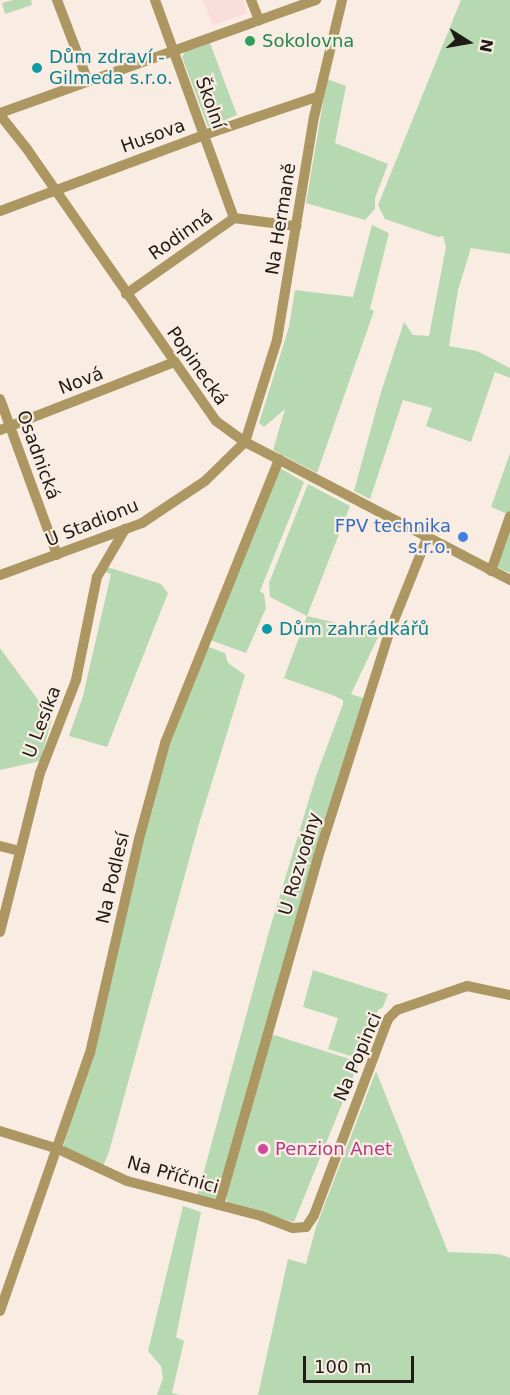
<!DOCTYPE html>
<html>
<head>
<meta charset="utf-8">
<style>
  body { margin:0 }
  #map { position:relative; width:510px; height:1395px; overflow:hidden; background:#f9ede3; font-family:"DejaVu Sans",sans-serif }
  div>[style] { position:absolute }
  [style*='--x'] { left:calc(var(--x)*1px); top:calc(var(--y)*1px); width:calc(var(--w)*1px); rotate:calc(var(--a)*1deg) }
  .education>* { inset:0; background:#f9dedb }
  .green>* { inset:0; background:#b6d9b1 }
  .minor>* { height:10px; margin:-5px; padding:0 5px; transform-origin:5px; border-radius:5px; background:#ac9762 }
  .dots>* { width:16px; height:16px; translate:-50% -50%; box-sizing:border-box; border:3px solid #f9ede3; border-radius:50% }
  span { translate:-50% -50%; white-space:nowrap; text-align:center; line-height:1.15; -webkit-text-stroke:4.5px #f9ede3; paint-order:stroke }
  .leisure-label { font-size:18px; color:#27864d }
  .left { translate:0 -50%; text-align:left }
  .culture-label { font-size:18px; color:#0d838f }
  .street-label { font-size:18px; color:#1f1b17 }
  .shop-label { font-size:18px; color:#366cbe }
  .right { translate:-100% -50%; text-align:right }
  .hotel-label { font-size:18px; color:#b23c85 }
  .north { position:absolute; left:438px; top:12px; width:60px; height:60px; -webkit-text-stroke:4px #f9ede3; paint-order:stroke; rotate:101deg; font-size:16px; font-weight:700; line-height:24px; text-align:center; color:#1f1b17 }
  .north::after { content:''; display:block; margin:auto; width:21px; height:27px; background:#1f1b17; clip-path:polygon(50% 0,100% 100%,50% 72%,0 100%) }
  .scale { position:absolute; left:303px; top:1356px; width:111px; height:27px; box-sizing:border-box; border:3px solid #1f1b17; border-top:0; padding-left:8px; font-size:18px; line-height:21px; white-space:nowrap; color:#1f1b17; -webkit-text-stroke:4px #f9ede3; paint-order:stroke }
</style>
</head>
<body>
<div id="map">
  <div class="education">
    <div style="clip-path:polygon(203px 0,244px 0,247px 9px,245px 14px,213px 26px)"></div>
  </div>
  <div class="green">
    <div style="clip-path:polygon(13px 0,31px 0,32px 5px,5px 14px,2px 3px)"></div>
    <div style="clip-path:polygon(461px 0,510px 0,510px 254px,471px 248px,458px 290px,449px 346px,477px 351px,510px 368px,510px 378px,495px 372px,471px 442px,426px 426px,432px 408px,403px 400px,370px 499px,354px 491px,381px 392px,404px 322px,413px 335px,429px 336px,446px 247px,443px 236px,438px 237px,385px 219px,378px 205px)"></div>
    <div style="clip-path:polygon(210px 43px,237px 115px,208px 127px,182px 57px,185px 52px)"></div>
    <div style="clip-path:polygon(327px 79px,346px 86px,335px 143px,388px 164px,375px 198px,375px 209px,365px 220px,306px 203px)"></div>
    <div style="clip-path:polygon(372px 225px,389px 233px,370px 309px,374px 311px,317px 473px,273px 450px,285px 409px,264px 427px,259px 423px,289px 327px,295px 290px,353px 297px)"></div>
    <div style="clip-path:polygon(510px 453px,510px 515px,491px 507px)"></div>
    <div style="clip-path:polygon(280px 468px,304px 482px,260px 591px,264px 594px,266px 608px,246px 653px,210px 640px)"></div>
    <div style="clip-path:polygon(308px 484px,350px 506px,307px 616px,380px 633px,351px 694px,366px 699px,217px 1199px,197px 1197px,268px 935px,316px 776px,343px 704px,343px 700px,332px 695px,284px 678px,307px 616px,270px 597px,269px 583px)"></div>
    <div style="clip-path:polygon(510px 528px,510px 573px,497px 567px)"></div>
    <div style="clip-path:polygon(104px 566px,161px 584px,168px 593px,107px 747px,69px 736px,83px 696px,111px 574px,102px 571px)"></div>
    <div style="clip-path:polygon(206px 646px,225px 653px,228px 663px,245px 675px,198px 827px,109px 1152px,103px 1166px,63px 1148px,90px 1056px,135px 868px,167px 749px)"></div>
    <div style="clip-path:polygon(0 648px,52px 719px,40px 761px,0 770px)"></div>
    <div style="clip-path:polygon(313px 970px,388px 994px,383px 1007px,378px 1010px,360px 1059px,328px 1049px,338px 1018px,303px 1007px)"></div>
    <div style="clip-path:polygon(274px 1035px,359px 1062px,294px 1222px,228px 1203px,225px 1195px,269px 1037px)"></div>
    <div style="clip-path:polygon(376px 1071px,448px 1252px,499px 1254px,510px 1258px,510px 1395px,258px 1395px,288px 1259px,306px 1264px,316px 1227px)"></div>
    <div style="clip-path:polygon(183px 1206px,201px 1212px,176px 1337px,184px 1341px,172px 1393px,179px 1395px,157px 1395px,163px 1378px,161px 1366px,148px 1351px)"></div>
  </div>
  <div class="minor">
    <div style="--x:57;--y:0;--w:87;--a:69.1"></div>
    <div style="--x:155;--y:0;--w:232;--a:70.1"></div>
    <div style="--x:251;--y:0;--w:22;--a:68"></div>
    <div style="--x:0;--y:113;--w:336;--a:-19.7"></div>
    <div style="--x:0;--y:115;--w:43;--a:51.5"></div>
    <div style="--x:27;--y:149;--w:331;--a:55.2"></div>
    <div style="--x:216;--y:421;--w:36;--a:36"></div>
    <div style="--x:245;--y:442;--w:299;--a:27.5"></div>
    <div style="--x:0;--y:211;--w:218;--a:-20.4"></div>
    <div style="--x:204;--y:135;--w:121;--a:-18.7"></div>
    <div style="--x:126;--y:294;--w:132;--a:-35.1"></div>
    <div style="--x:234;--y:218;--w:63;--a:7.4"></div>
    <div style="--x:0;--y:399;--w:166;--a:69.9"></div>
    <div style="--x:0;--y:430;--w:187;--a:-21.3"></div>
    <div style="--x:491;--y:571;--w:58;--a:-70.9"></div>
    <div style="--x:0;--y:575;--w:151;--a:-20.1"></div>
    <div style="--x:142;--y:523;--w:76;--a:-33.7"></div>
    <div style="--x:205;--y:481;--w:56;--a:-44.3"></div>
    <div style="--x:245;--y:442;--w:107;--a:-72.6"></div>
    <div style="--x:277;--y:340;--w:226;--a:-80.6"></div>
    <div style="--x:314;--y:117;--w:120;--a:-76.5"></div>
    <div style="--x:0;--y:846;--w:21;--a:14"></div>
    <div style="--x:0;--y:932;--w:164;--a:-75.9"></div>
    <div style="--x:40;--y:773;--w:100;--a:-68.8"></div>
    <div style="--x:76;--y:680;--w:105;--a:-78.5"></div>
    <div style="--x:97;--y:577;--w:56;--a:-59.7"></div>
    <div style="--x:0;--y:1131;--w:61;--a:17.2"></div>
    <div style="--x:58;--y:1149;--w:76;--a:24.9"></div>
    <div style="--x:127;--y:1181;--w:138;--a:14.6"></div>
    <div style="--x:261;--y:1216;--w:34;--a:21"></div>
    <div style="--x:293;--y:1228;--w:13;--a:-4"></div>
    <div style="--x:306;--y:1227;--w:14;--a:-56"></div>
    <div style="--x:314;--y:1215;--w:210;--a:-69.3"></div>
    <div style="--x:388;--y:1019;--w:13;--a:-45"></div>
    <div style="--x:397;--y:1010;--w:74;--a:-18.9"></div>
    <div style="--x:467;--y:986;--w:44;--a:11.8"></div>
    <div style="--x:219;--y:1205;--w:362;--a:-74.1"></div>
    <div style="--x:318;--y:857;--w:235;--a:-72.4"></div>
    <div style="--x:389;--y:633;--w:102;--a:-68.2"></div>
    <div style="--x:0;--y:1311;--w:273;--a:-70.8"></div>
    <div style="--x:90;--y:1053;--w:220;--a:-77.1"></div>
    <div style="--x:139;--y:839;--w:99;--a:-74.8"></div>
    <div style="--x:165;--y:743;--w:306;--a:-68.1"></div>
  </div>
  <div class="dots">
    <div style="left:250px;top:41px;background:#2e9e5b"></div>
    <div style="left:37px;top:68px;background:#0f9aa8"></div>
    <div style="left:463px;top:537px;background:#3f7fe0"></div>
    <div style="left:267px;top:629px;background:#0f9aa8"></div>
    <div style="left:263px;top:1149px;background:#d1479c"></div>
  </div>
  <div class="leisure-label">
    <span class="left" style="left:262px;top:41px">Sokolovna</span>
  </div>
  <div class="culture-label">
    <span class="left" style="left:49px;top:68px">Dům zdraví -<br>Gilmeda s.r.o.</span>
    <span class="left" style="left:279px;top:629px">Dům zahrádkářů</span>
  </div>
  <div class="street-label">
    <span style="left:210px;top:103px;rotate:70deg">Školní</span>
    <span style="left:153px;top:136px;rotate:-20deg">Husova</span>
    <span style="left:281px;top:219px;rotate:-81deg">Na Hermaně</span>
    <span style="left:181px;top:235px;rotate:-35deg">Rodinná</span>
    <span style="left:197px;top:366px;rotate:55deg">Popinecká</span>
    <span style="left:81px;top:381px;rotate:-21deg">Nová</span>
    <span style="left:38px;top:455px;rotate:70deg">Osadnická</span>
    <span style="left:92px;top:523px;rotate:-22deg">U Stadionu</span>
    <span style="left:42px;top:722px;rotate:-69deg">U Lesíka</span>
    <span style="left:300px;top:864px;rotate:-73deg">U Rozvodny</span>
    <span style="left:113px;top:878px;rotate:-77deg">Na Podlesí</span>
    <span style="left:358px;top:1057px;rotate:-67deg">Na Popinci</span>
    <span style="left:173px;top:1175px;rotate:16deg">Na Příčnici</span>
  </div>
  <div class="shop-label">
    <span class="right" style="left:451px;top:537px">FPV technika<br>s.r.o.</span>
  </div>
  <div class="hotel-label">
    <span class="left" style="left:275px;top:1149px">Penzion Anet</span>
  </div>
  <div class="north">N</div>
  <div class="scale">100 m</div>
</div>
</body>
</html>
